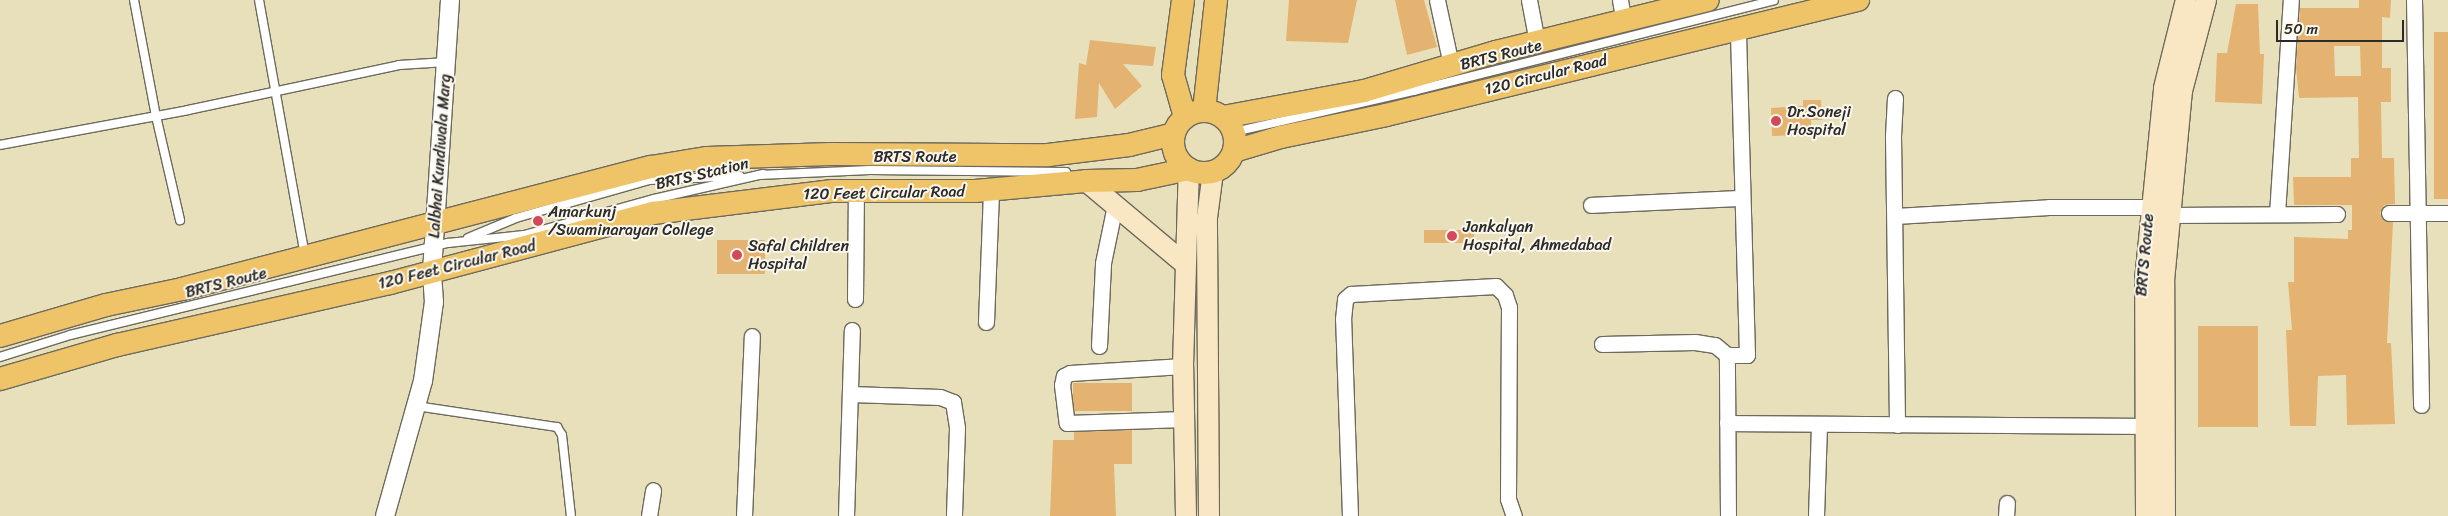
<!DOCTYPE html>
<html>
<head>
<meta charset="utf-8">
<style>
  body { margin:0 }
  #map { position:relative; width:2448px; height:516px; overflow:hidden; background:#e8e0bb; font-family:Sriracha,sans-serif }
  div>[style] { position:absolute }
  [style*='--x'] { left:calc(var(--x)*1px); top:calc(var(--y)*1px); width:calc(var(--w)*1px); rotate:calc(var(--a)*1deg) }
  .building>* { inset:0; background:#e4b372; transform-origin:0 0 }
  .roads { filter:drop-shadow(1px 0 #6d6a5d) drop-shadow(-1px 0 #6d6a5d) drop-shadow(0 1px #6d6a5d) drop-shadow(0 -1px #6d6a5d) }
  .service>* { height:8px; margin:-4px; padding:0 4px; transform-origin:4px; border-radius:4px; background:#fff }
  .minor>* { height:15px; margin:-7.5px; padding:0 7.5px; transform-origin:7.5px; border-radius:7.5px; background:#fff }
  .tertiary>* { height:18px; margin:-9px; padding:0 9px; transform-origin:9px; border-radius:9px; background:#fff }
  .secondary>* { height:20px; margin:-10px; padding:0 10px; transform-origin:10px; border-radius:10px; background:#f9e7c3 }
  .primary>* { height:22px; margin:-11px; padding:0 11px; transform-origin:11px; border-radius:11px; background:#efc469 }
  .primary>.ring { margin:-11px; padding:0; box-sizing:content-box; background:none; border:22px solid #efc469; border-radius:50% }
  .dots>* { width:14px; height:14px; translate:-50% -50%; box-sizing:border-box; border:2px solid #fbf7ec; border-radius:50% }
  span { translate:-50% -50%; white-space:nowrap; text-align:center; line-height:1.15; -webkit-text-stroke:4px #fbf7ec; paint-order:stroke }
  .street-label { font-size:16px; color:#2b2b2b }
  .poi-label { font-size:16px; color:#2b2b2b }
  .left { translate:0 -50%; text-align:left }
  .scale { position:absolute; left:2276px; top:20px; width:128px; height:22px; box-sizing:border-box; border:2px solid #2b2b2b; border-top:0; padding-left:6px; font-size:15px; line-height:18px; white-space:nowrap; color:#2b2b2b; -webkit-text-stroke:4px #fbf7ec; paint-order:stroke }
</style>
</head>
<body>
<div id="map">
  <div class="building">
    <div style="clip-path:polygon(1289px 0,1357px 0,1348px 43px,1286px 41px)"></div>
    <div style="clip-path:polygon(1395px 0,1424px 0,1437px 47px,1407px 55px)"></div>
    <div style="clip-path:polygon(evenodd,2359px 0,2391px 0,2390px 18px,2382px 17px,2382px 68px,2391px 68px,2391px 102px,2381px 102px,2382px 158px,2394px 158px,2395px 204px,2384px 205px,2380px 213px,2384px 221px,2393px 222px,2387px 343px,2391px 343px,2395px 424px,2347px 425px,2346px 375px,2318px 376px,2316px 426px,2290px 426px,2286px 330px,2292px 330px,2288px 282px,2294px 282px,2294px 237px,2348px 239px,2348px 230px,2352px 230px,2352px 205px,2294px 205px,2293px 177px,2351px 177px,2351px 158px,2359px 158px,2358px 97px,2299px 98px,2296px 67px,2300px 8px,2359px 8px,2359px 0,2334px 46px,2360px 46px,2361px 76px,2335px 76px,2334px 46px)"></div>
    <div style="clip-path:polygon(2236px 4px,2258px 4px,2260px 54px,2264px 54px,2262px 104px,2215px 102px,2217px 53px,2227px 53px)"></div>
    <div style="left:2434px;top:32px;width:14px;height:167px"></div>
    <div style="clip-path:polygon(1090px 40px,1156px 47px,1153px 66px,1123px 64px,1142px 86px,1115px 109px,1099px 83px,1097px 117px,1075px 119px,1079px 63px,1086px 65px)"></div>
    <div style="clip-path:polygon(1803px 100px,1821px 100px,1822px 120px,1811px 120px,1812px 135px,1772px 136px,1771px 108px,1803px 106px)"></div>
    <div style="left:1474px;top:230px;width:13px;height:50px;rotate:90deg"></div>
    <div style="left:717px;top:240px;width:48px;height:34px"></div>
    <div style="left:2198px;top:326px;width:60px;height:101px"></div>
    <div style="left:1132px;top:383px;width:28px;height:59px;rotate:90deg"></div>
    <div style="clip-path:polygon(1132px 430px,1132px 464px,1114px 464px,1116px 516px,1050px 516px,1053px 440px,1074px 440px,1074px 432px)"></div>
  </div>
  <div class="roads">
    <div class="service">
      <div style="--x:134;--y:0;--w:118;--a:79.3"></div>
      <div style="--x:156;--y:116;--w:107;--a:77"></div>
      <div style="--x:259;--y:0;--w:259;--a:79.8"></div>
      <div style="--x:1234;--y:132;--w:184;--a:-12.9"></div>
      <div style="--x:1413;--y:91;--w:372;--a:-14.1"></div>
      <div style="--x:0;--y:145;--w:191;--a:-10.5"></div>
      <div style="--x:188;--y:110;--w:216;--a:-12"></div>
      <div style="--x:399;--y:65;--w:48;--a:-3.6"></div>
      <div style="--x:759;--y:175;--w:111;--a:-2.6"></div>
      <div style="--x:870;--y:170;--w:196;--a:0.6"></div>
      <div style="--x:468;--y:238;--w:52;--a:-22.6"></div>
      <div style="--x:516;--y:218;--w:138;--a:-15.9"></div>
      <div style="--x:649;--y:180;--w:91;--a:-2.5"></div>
      <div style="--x:0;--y:357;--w:73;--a:-17.4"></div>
      <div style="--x:70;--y:335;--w:389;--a:-13.7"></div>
      <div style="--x:448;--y:243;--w:76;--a:-6"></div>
      <div style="--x:524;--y:235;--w:135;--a:-15.5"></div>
      <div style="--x:654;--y:199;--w:112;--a:-12.9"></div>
      <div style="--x:416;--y:406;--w:143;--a:8.5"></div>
      <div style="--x:557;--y:427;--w:9;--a:58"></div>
      <div style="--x:562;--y:435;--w:81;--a:83.7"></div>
    </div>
    <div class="minor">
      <div style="--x:1437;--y:0;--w:66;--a:77.8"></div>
      <div style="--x:1529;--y:0;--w:43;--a:79.2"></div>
      <div style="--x:1620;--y:0;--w:22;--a:80"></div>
      <div style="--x:2414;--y:0;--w:405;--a:89"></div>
      <div style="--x:1895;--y:98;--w:38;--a:93"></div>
      <div style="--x:1893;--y:136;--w:289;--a:89.2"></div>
      <div style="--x:1591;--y:205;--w:151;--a:-2.7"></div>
      <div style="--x:2389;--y:213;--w:59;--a:0"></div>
      <div style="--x:2277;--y:214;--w:214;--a:-86.3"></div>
      <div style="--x:2169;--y:215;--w:168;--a:-0.3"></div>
      <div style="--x:1895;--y:216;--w:154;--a:-3.3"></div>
      <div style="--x:2049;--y:207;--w:102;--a:0"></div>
      <div style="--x:855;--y:299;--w:108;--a:-89.5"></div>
      <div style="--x:986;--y:322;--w:132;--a:-87.8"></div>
      <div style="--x:1602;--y:344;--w:93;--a:-1.2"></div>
      <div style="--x:1695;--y:342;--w:20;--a:9"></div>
      <div style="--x:1715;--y:345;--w:16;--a:40"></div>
      <div style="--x:1099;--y:346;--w:83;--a:-87.2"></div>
      <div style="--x:1103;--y:263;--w:59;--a:-78.3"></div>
      <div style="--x:1183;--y:366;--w:113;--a:176.5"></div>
      <div style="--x:1070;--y:373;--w:7;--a:153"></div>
      <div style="--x:1064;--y:376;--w:9;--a:103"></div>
      <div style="--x:1062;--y:385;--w:38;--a:83"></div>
      <div style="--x:1067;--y:423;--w:117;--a:-2"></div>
      <div style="--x:850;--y:394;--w:90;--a:1.9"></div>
      <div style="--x:940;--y:397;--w:14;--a:21"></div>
      <div style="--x:953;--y:402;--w:26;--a:81"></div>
      <div style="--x:957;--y:428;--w:88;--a:92"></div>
      <div style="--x:1727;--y:423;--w:418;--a:0.4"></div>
      <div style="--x:649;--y:516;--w:26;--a:-81"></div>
      <div style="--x:744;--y:516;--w:180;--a:-87.5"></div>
      <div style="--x:846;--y:516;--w:186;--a:-88.2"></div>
      <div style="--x:1350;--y:516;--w:197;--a:-92"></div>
      <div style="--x:1343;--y:319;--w:20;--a:-84"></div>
      <div style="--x:1345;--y:299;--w:8;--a:-40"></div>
      <div style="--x:1351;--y:294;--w:145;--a:-3.2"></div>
      <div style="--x:1496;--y:286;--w:13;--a:45"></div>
      <div style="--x:1505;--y:295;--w:13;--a:72"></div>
      <div style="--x:1509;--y:307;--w:192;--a:90.3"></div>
      <div style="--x:1508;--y:499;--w:18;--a:71"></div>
      <div style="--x:1728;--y:516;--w:161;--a:-90.4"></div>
      <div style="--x:1727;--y:355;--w:20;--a:0"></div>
      <div style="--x:1747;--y:355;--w:327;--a:-91.6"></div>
      <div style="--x:1816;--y:516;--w:91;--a:-88.1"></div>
      <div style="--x:2006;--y:516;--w:13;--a:-86"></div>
    </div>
    <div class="tertiary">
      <div style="--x:385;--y:516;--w:140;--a:-74.3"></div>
      <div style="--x:423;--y:381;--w:80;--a:-82.1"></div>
      <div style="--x:434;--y:302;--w:31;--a:-94"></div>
      <div style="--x:432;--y:271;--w:272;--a:-86.2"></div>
    </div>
    <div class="secondary">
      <div style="--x:1086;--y:181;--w:129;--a:40"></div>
      <div style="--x:1186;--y:516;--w:150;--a:-91.1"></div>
      <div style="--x:1183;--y:366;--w:197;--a:-88.3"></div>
      <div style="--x:1209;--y:516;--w:298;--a:-90.4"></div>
      <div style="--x:1207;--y:218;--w:46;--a:-82.6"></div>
      <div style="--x:2146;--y:516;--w:236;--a:-90.2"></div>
      <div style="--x:2145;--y:280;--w:193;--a:-84.3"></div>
      <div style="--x:2164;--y:88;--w:91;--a:-76"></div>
      <div style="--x:2165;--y:516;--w:235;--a:-90.2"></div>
      <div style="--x:2164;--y:281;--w:191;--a:-84.6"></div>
      <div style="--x:2182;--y:91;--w:94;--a:-75.2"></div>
    </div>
    <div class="primary">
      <div style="--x:1183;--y:0;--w:76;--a:97.6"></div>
      <div style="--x:1173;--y:75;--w:44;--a:74.1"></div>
      <div class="ring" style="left:1173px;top:111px;width:40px;height:40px"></div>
      <div style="--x:1204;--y:111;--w:112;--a:-83.8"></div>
      <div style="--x:1223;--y:117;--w:143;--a:-10.4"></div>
      <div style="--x:1364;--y:91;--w:138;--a:-16.5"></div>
      <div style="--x:1496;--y:52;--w:218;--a:-13.8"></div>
      <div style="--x:1234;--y:151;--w:49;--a:-16.6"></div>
      <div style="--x:1281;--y:137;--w:107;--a:-11.8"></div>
      <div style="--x:1386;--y:115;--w:486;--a:-13.7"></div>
      <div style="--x:0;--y:336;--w:110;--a:-16.3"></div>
      <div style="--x:106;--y:305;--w:78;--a:-11.9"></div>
      <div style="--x:182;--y:289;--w:485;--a:-14.6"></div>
      <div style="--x:651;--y:167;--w:57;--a:-9.1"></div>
      <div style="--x:707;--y:158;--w:124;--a:-1.8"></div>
      <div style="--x:831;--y:154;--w:217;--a:0.3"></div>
      <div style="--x:1048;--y:155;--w:82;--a:-7"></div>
      <div style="--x:1129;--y:145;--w:46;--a:-13.7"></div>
      <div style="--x:0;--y:379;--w:122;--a:-16.2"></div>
      <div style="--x:117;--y:345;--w:280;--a:-12.8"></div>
      <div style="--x:390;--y:283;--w:272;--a:-14.9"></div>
      <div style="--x:653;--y:213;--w:181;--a:-7"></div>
      <div style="--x:833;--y:191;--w:142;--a:0"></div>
      <div style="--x:975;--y:191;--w:111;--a:-5.1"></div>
      <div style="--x:1086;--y:181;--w:51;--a:-1.1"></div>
      <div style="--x:1137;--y:180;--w:53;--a:-11.9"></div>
    </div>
  </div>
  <div class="dots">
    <div style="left:1776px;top:121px;background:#d1495b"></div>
    <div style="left:538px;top:221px;background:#d1495b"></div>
    <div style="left:1452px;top:236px;background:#d1495b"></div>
    <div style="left:737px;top:255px;background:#d1495b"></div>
  </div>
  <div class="street-label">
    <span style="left:1501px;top:55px;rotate:-14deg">BRTS Route</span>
    <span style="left:1546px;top:75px;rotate:-14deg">120 Circular Road</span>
    <span style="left:440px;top:156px;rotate:-86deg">Lalbhai Kundiwala Marg</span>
    <span style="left:915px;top:157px">BRTS Route</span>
    <span style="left:702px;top:174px;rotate:-13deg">BRTS Station</span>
    <span style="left:884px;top:193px;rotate:-1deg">120 Feet Circular Road</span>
    <span style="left:2145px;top:255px;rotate:-85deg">BRTS Route</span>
    <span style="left:457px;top:265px;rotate:-14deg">120 Feet Circular Road</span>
    <span style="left:226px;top:283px;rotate:-14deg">BRTS Route</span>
  </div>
  <div class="poi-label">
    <span class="left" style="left:1787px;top:121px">Dr.Soneji<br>Hospital</span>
    <span class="left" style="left:548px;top:221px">Amarkunj<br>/Swaminarayan College</span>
    <span class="left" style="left:1463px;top:236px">Jankalyan<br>Hospital, Ahmedabad</span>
    <span class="left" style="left:748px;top:255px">Safal Children<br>Hospital</span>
  </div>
  <div class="scale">50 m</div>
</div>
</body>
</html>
